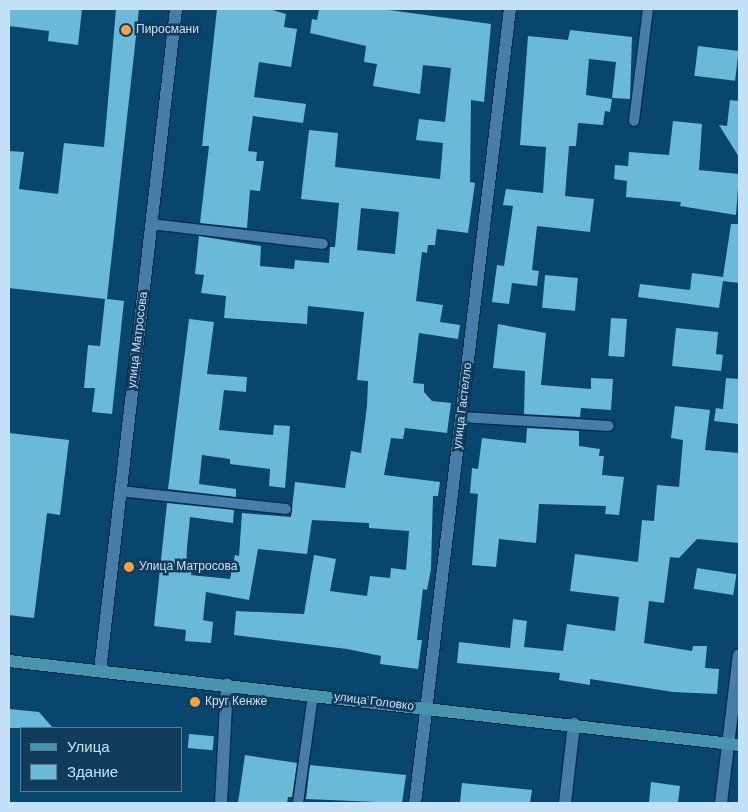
<!DOCTYPE html>
<html>
<head>
<meta charset="utf-8">
<style>
  body { margin:0 }
  #map { position:relative; width:748px; height:812px; overflow:hidden; background:#09466e; font-family:"DM Sans",sans-serif }
  div>[style] { position:absolute }
  [style*='--x'] { left:calc(var(--x)*1px); top:calc(var(--y)*1px); width:calc(var(--w)*1px); rotate:calc(var(--a)*1deg) }
  .building>* { inset:0; background:#6ab9d7; transform-origin:0 0 }
  .roads { filter:drop-shadow(1px 0 #002c49) drop-shadow(-1px 0 #002c49) drop-shadow(0 1px #002c49) drop-shadow(0 -1px #002c49) }
  .lane>* { height:10px; margin:-5px; padding:0 5px; transform-origin:5px; border-radius:5px; background:#477da9 }
  .street>* { height:12px; margin:-6px; padding:0 6px; transform-origin:6px; border-radius:6px; background:#477da9 }
  .secondary>* { height:12px; margin:-6px; padding:0 6px; transform-origin:6px; border-radius:6px; background:#4894ae }
  .dots>* { width:14px; height:14px; translate:-50% -50%; box-sizing:border-box; border:2px solid #113b5a; border-radius:50% }
  span { translate:-50% -50%; white-space:nowrap; text-align:center; line-height:1.15; -webkit-text-stroke:5px #113b5a; paint-order:stroke }
  .poi-label { font-size:12px; color:#c5e1f9 }
  .left { translate:0 -50%; text-align:left }
  .street-label { font-size:12px; color:#c5e1f9 }
  .frame { position:absolute; inset:0; border:10px solid #c5e1f9; pointer-events:none }
  .legend { position:absolute; left:20px; top:727px; width:162px; height:65px; box-sizing:border-box; background:#113b5a; border:1px solid #597d9a; margin:0; padding:6px 9px; list-style:none; font-size:15px; color:#c5e1f9 }
  .legend li { display:flex; align-items:center; gap:10px; height:25px }
  .legend b { width:25px; border:1px solid #597d9a }
</style>
</head>
<body>
<div id="map">
  <div class="building">
    <div style="clip-path:polygon(9px 9px,82px 9px,78px 45px,48px 41px,49px 31px,9px 26px)"></div>
    <div style="clip-path:polygon(116px 9px,139px 9px,107px 299px,124px 301px,112px 414px,92px 412px,95px 388px,84px 388px,88px 345px,100px 346px,105px 299px,9px 288px,9px 151px,24px 152px,19px 189px,58px 194px,64px 143px,104px 147px)"></div>
    <div style="clip-path:polygon(217px 9px,269px 9px,286px 14px,284px 27px,297px 29px,291px 67px,259px 62px,254px 97px,306px 104px,303px 123px,253px 116px,248px 151px,257px 152px,256px 161px,264px 161px,260px 191px,250px 190px,247px 228px,200px 223px,209px 146px,202px 146px)"></div>
    <div style="clip-path:polygon(evenodd,319px 9px,389px 10px,491px 24px,484px 102px,471px 100px,470px 182px,475px 183px,468px 233px,437px 229px,435px 245px,428px 245px,427px 253px,422px 252px,416px 301px,443px 305px,440px 322px,460px 325px,458px 339px,419px 333px,413px 383px,424px 384px,424px 392px,432px 401px,451px 403px,447px 433px,405px 428px,403px 439px,391px 438px,384px 475px,440px 482px,438px 496px,433px 496px,431px 569px,427px 590px,423px 589px,417px 640px,422px 640px,418px 669px,380px 664px,381px 656px,347px 649px,234px 635px,236px 611px,304px 614px,314px 555px,336px 559px,330px 591px,367px 596px,370px 576px,390px 578px,391px 568px,406px 570px,409px 531px,369px 528px,369px 523px,312px 520px,307px 554px,258px 549px,249px 600px,206px 592px,203px 620px,213px 622px,211px 643px,185px 641px,186px 630px,154px 626px,167px 503px,234px 510px,233px 523px,190px 517px,187px 548px,186px 568px,192px 570px,191px 575px,230px 579px,235px 555px,239px 556px,242px 513px,291px 517px,295px 482px,345px 488px,351px 451px,361px 453px,367px 406px,368px 381px,357px 380px,364px 312px,308px 306px,307px 324px,224px 318px,226px 296px,201px 293px,204px 275px,195px 274px,199px 236px,261px 246px,260px 266px,294px 269px,295px 260px,329px 263px,330px 247px,335px 247px,339px 203px,301px 199px,309px 130px,338px 133px,335px 167px,440px 179px,443px 143px,416px 140px,419px 119px,445px 122px,451px 68px,423px 65px,420px 94px,373px 86px,377px 64px,364px 62px,366px 46px,310px 33px,312px 19px,317px 20px,319px 9px,361px 208px,399px 212px,395px 254px,357px 250px,361px 208px)"></div>
    <div style="clip-path:polygon(570px 30px,632px 37px,630px 99px,612px 98px,616px 62px,589px 59px,586px 95px,612px 99px,610px 112px,605px 111px,603px 125px,578px 123px,576px 146px,569px 146px,565px 196px,594px 199px,590px 232px,537px 226px,532px 270px,539px 271px,537px 286px,512px 283px,509px 304px,492px 302px,497px 265px,504px 266px,513px 206px,503px 205px,506px 189px,543px 193px,546px 147px,520px 145px,528px 36px,568px 40px)"></div>
    <div style="left:698px;top:46px;width:41px;height:30px;rotate:7deg"></div>
    <div style="clip-path:polygon(730px 100px,739px 101px,739px 157px,719px 125px,727px 126px)"></div>
    <div style="clip-path:polygon(673px 121px,702px 124px,699px 170px,739px 174px,736px 215px,680px 206px,681px 202px,626px 197px,627px 181px,614px 179px,615px 165px,628px 166px,629px 152px,669px 155px)"></div>
    <div style="clip-path:polygon(731px 224px,739px 224px,739px 283px,723px 281px,719px 308px,638px 297px,640px 284px,690px 290px,692px 273px,723px 277px)"></div>
    <div style="left:545px;top:275px;width:33px;height:33px;rotate:5deg"></div>
    <div style="left:611px;top:318px;width:16px;height:38px;rotate:4deg"></div>
    <div style="clip-path:polygon(189px 319px,214px 322px,207px 374px,247px 377px,246px 392px,224px 390px,219px 430px,273px 435px,274px 425px,290px 426px,285px 488px,269px 486px,270px 469px,230px 464px,230px 459px,202px 455px,199px 484px,236px 489px,236px 497px,168px 489px)"></div>
    <div style="clip-path:polygon(498px 324px,546px 333px,541px 385px,591px 389px,591px 378px,613px 379px,611px 410px,581px 408px,580px 417px,524px 414px,525px 371px,493px 368px)"></div>
    <div style="clip-path:polygon(676px 328px,718px 332px,716px 354px,723px 355px,721px 371px,672px 366px)"></div>
    <div style="clip-path:polygon(726px 378px,739px 379px,739px 424px,714px 421px,716px 408px,723px 409px)"></div>
    <div style="clip-path:polygon(675px 406px,710px 410px,705px 450px,739px 453px,739px 543px,697px 539px,679px 558px,670px 557px,664px 603px,649px 601px,644px 643px,692px 651px,693px 646px,707px 646px,705px 668px,719px 669px,717px 694px,673px 692px,590px 679px,590px 685px,559px 680px,560px 673px,457px 663px,459px 642px,510px 648px,513px 619px,527px 621px,524px 647px,563px 651px,567px 624px,615px 631px,619px 597px,570px 591px,575px 554px,638px 562px,642px 520px,654px 521px,657px 485px,679px 487px,683px 440px,671px 438px)"></div>
    <div style="clip-path:polygon(527px 428px,579px 431px,579px 446px,600px 449px,599px 456px,604px 456px,602px 475px,624px 477px,619px 515px,605px 514px,606px 506px,539px 504px,536px 543px,499px 539px,496px 567px,472px 565px,478px 494px,470px 493px,472px 468px,478px 469px,482px 438px,526px 443px)"></div>
    <div style="clip-path:polygon(9px 433px,69px 440px,60px 515px,47px 513px,34px 618px,9px 615px)"></div>
    <div style="left:697px;top:568px;width:40px;height:21px;rotate:9deg"></div>
    <div style="clip-path:polygon(9px 709px,39px 712px,53px 728px,9px 728px)"></div>
    <div style="left:189px;top:734px;width:25px;height:14px;rotate:5deg"></div>
    <div style="clip-path:polygon(245px 755px,297px 763px,292px 797px,288px 797px,287px 803px,238px 803px)"></div>
    <div style="clip-path:polygon(310px 765px,406px 775px,402px 803px,306px 799px)"></div>
    <div style="clip-path:polygon(651px 782px,680px 786px,678px 803px,649px 803px)"></div>
    <div style="clip-path:polygon(462px 783px,532px 790px,530px 803px,460px 803px)"></div>
  </div>
  <div class="roads">
    <div class="lane">
      <div style="--x:634;--y:121;--w:113;--a:-82.9"></div>
      <div style="--x:151;--y:224;--w:173;--a:6.6"></div>
      <div style="--x:462;--y:417;--w:147;--a:3.5"></div>
      <div style="--x:120;--y:491;--w:167;--a:6.2"></div>
      <div style="--x:298;--y:803;--w:109;--a:-82.1"></div>
    </div>
    <div class="street">
      <div style="--x:100;--y:671;--w:666;--a:-83.45"></div>
      <div style="--x:221;--y:803;--w:119;--a:-87.1"></div>
      <div style="--x:415;--y:803;--w:800;--a:-83.18"></div>
      <div style="--x:565;--y:803;--w:80;--a:-83.5"></div>
      <div style="--x:721;--y:803;--w:149;--a:-83.1"></div>
    </div>
    <div class="secondary">
      <div style="--x:9;--y:661;--w:735;--a:6.56"></div>
    </div>
  </div>
  <div class="dots">
    <div style="left:126px;top:30px;background:#f6a248"></div>
    <div style="left:129px;top:567px;background:#f6a248"></div>
    <div style="left:195px;top:702px;background:#f6a248"></div>
  </div>
  <div class="poi-label">
    <span class="left" style="left:136px;top:30px">Пиросмани</span>
    <span class="left" style="left:139px;top:567px">Улица Матросова</span>
    <span class="left" style="left:205px;top:702px">Круг Кенже</span>
  </div>
  <div class="street-label">
    <span style="left:138px;top:340px;rotate:-83deg">улица Матросова</span>
    <span style="left:463px;top:406px;rotate:-83deg">улица Гастелло</span>
    <span style="left:374px;top:702px;rotate:7deg">улица Головко</span>
  </div>
  <div class="frame"></div>
  <ul class="legend">
  <li><b style="height:6px;background:#4894ae"></b>Улица</li>
  <li><b style="height:14px;background:#6ab9d7"></b>Здание</li>
  </ul>
</div>
</body>
</html>
